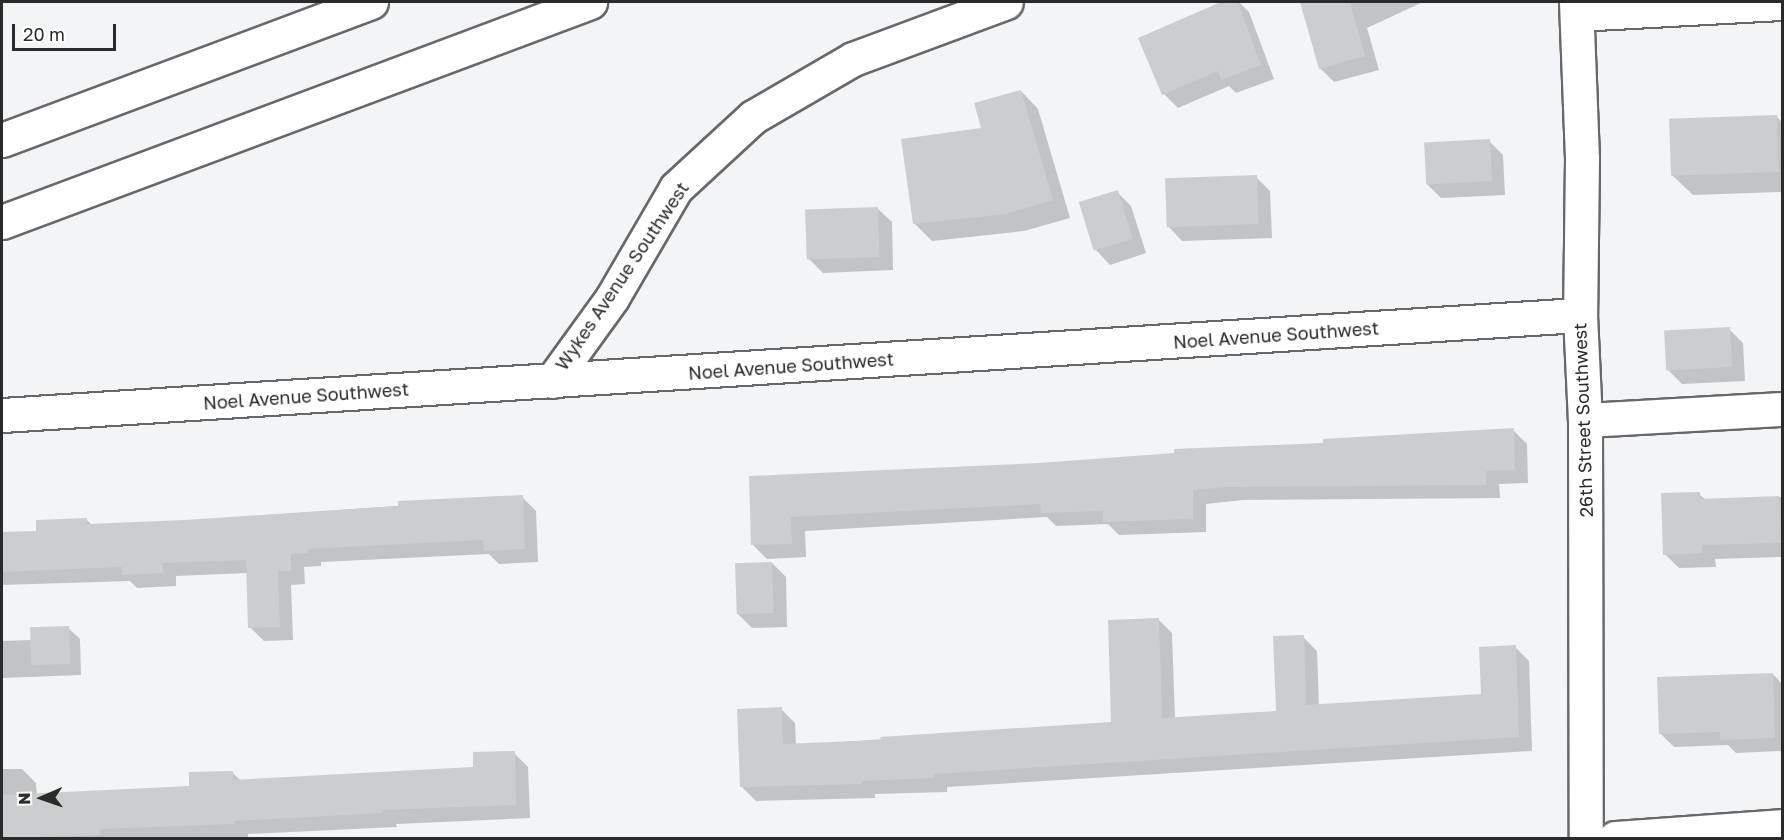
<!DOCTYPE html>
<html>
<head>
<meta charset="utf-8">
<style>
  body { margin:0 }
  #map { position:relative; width:1784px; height:840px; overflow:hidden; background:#f3f4f6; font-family:"Golos Text",sans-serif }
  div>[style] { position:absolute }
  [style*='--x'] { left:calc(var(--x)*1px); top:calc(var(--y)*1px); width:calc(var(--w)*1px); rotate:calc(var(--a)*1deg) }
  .shadow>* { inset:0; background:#0003 }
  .building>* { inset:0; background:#cbcdce; transform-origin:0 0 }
  .roads { filter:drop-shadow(2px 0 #67686a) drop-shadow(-2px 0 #67686a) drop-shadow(0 2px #67686a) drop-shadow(0 -2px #67686a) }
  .minor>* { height:33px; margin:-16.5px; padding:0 16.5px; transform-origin:16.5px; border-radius:16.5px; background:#fff }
  .highway>* { height:33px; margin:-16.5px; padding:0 16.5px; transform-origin:16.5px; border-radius:16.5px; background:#fff }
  span { translate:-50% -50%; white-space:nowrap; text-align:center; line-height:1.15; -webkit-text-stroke:5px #fff; paint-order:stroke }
  .street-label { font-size:18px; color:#292a2a }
  .frame { position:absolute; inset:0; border:3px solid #292a2a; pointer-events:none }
  .north { position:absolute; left:12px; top:768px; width:60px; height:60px; -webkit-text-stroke:4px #fff; paint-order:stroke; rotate:268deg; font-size:16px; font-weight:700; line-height:24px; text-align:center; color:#292a2a }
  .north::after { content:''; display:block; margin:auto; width:21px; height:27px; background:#292a2a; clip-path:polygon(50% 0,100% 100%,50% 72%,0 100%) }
  .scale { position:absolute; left:12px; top:24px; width:104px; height:27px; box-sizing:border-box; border:3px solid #292a2a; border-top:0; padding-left:8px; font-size:18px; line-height:21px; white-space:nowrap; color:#292a2a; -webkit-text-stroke:4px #fff; paint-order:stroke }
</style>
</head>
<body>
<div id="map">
  <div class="shadow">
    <div style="clip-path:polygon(1226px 2px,1239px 2px,1249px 12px,1274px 79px,1236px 93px,1229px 86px,1178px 108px,1164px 94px,1140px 38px)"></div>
    <div style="clip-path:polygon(1301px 2px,1423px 2px,1367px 28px,1379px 70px,1334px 82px,1320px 68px)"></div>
    <div style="clip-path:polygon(1021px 91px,1038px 109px,1070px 218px,1024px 231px,932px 241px,914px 223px,983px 129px)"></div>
    <div style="clip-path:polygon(1777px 117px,1782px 122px,1782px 192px,1693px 195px,1672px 175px)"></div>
    <div style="clip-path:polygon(1489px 141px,1503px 155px,1505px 195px,1441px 198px,1427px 184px)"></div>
    <div style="clip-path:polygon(1256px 177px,1270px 191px,1272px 238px,1182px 241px,1168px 226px)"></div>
    <div style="clip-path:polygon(1117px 192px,1131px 206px,1146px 253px,1110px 265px,1096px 250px,1081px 203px)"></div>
    <div style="clip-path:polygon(877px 208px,892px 222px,893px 270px,823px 273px,809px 259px)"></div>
    <div style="clip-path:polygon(1729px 329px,1743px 343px,1745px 381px,1682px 384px,1668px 370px)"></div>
    <div style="clip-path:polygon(1513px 430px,1527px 444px,1528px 483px,1499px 484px,1500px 498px,1243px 500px,1206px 504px,1206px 532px,1119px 535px,1108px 524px,1056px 526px,1047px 517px,805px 531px,806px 557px,767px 559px,753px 545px,750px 478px,1039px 464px)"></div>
    <div style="clip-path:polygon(1699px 494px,1706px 500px,1782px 497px,1782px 557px,1715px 559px,1716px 567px,1679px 568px,1665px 554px)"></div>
    <div style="clip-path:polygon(522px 497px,536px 511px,538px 562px,499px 564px,489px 554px,321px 562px,321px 566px,304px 567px,305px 584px,291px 585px,293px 640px,264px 641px,250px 627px,248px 573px,176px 576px,176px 586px,137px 588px,130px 581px,2px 585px,2px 534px,38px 532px,86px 519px,92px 525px,185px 521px)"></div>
    <div style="clip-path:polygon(772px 563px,786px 577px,787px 627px,752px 628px,738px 614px)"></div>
    <div style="clip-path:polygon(1158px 619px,1172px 633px,1175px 719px,1277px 712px,1303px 637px,1317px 651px,1319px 706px,1483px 696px,1515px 647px,1529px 661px,1532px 751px,947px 787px,947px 792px,875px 794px,875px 798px,756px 801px,742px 787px,781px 709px,795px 723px,796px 745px,1113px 724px)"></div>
    <div style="clip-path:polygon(68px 628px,80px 639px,81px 675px,2px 678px,2px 641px,31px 640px)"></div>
    <div style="clip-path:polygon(1773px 674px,1782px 684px,1782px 751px,1736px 753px,1728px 745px,1674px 747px,1660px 733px)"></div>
    <div style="clip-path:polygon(514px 753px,528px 767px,530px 818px,396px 824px,397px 827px,248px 834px,248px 838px,2px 838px,2px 769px,22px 769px,36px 783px,37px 795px,191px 788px,232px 772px,241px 781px,475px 768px)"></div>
  </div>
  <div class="building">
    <div style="clip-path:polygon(1221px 2px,1238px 2px,1261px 65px,1221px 80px,1218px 71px,1162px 95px,1138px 38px)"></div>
    <div style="clip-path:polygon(1300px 2px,1350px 2px,1365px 56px,1319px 69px)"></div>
    <div style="clip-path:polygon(1021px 90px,1053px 200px,1006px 214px,913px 224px,901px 139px,981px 128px,974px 103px)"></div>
    <div style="left:1777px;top:115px;width:57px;height:108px;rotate:88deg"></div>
    <div style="left:1490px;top:139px;width:42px;height:66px;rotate:87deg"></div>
    <div style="left:1257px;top:175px;width:49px;height:92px;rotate:88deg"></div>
    <div style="left:1118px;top:190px;width:51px;height:41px;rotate:73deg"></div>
    <div style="left:878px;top:207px;width:50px;height:73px;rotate:88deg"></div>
    <div style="left:1730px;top:327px;width:40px;height:66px;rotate:87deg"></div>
    <div style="clip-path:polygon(1514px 428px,1515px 470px,1486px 471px,1487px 485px,1228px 487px,1193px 490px,1193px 519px,1103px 522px,1103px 511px,1041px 513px,1040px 504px,791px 517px,792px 544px,751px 545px,749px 476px,1039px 463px,1174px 453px,1174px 449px,1323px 443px,1323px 439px)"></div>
    <div style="clip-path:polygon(1700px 492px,1700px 499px,1779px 496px,1781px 543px,1702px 545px,1702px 553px,1663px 555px,1661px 493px)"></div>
    <div style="clip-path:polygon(523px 495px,525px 549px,484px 551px,483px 540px,308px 549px,308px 553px,291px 554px,291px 571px,278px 571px,280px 627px,248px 628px,246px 560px,163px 563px,163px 573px,122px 575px,122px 567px,2px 572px,2px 532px,36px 531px,36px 520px,87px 518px,87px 524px,185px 520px,398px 506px,398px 501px)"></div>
    <div style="left:772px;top:562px;width:51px;height:37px;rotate:88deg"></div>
    <div style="clip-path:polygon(1159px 618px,1162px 718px,1276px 711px,1273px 636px,1304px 635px,1306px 705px,1481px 694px,1479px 647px,1516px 645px,1519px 737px,934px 774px,934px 778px,862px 781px,862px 784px,740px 787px,737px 709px,782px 707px,783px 744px,881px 740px,880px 737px,1111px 722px,1108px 620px)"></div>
    <div style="left:69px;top:626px;width:38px;height:39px;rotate:88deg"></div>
    <div style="clip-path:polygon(1773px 673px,1775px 738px,1720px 740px,1720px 732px,1659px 734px,1657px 677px)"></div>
    <div style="clip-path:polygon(515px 751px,516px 805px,383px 810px,383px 813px,234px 821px,234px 824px,100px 829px,100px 835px,2px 838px,2px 795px,189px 786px,189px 772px,233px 771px,233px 780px,473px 767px,473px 752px)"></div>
  </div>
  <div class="roads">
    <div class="minor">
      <div style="--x:1576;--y:2;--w:157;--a:87.8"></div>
      <div style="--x:1582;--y:159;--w:156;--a:90.7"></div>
      <div style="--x:1580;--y:315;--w:105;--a:87.3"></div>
      <div style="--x:1585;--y:420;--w:418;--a:89.9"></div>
      <div style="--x:1577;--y:14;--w:205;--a:-3.1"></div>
      <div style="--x:552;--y:381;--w:102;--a:-54.1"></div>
      <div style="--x:612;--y:298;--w:127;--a:-59.8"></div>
      <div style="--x:676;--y:188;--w:105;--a:-42.7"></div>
      <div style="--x:753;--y:117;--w:116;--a:-30.1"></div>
      <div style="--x:853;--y:59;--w:163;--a:-20.4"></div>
      <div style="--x:2;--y:415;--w:1581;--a:-3.63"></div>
      <div style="--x:1585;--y:420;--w:197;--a:-3.2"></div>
      <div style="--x:1615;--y:838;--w:167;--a:-4.1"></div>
    </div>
    <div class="highway">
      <div style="--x:2;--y:140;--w:394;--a:-20.5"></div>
      <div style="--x:2;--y:222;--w:628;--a:-20.51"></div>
    </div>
  </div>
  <div class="street-label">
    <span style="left:622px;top:276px;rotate:-56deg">Wykes Avenue Southwest</span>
    <span style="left:1276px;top:335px;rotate:-4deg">Noel Avenue Southwest</span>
    <span style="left:791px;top:366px;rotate:-4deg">Noel Avenue Southwest</span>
    <span style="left:306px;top:396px;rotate:-4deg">Noel Avenue Southwest</span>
    <span style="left:1583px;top:420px;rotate:-92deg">26th Street Southwest</span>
  </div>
  <div class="frame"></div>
  <div class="north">N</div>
  <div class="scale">20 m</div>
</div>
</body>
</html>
